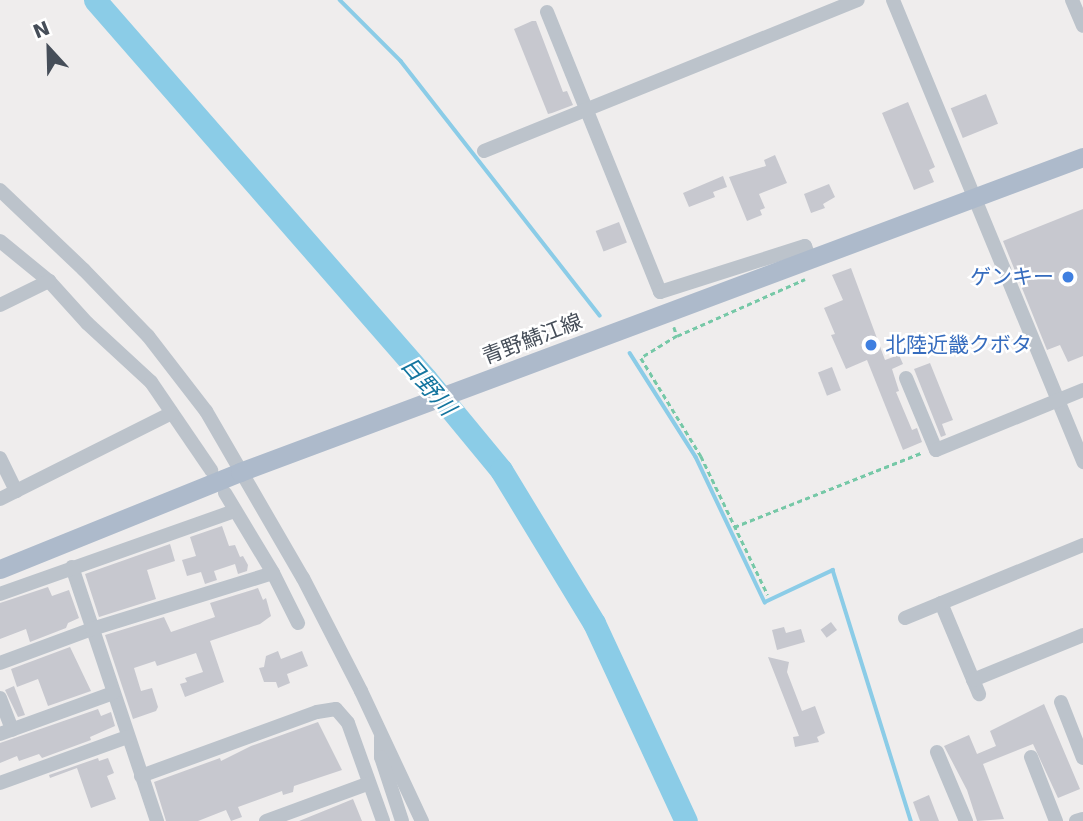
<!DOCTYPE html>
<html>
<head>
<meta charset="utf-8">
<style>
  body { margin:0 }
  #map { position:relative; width:1083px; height:821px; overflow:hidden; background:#efeded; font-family:"DejaVu Sans","Noto Sans JP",sans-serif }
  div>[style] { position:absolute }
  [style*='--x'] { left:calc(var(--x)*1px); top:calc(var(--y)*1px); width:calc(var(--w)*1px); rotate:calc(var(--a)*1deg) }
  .stream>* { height:3.5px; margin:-1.75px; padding:0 1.75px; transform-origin:1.75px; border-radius:1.75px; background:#8bcce7 }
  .river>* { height:23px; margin:-11.5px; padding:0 11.5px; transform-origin:11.5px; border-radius:11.5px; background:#8bcce7 }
  .building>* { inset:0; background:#c7c8cf; transform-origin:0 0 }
  .path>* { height:2.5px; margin-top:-1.25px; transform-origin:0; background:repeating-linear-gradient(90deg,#76c8a7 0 5px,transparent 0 8.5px) }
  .minor>* { height:14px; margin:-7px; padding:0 7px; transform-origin:7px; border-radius:7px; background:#bcc3cb }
  .major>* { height:19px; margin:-9.5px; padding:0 9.5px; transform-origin:9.5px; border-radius:9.5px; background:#adbacb }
  .dots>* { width:19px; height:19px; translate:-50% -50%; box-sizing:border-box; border:4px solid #fff; border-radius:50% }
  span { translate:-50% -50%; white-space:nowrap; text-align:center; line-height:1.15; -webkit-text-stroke:5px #fff; paint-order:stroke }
  .shop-label { font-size:21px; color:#366cbe }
  .right { translate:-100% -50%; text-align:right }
  .left { translate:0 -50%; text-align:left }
  .street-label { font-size:21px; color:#464e59 }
  .water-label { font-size:23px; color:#13759f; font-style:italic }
  .north { position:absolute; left:14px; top:14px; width:70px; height:70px; -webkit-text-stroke:5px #fff; paint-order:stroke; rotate:338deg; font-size:19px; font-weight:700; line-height:28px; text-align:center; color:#464e59 }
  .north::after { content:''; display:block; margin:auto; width:24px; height:32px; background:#464e59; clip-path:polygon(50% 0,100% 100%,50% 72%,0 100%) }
</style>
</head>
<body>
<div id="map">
  <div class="stream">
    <div style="--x:340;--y:0;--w:86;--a:45"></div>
    <div style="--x:401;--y:61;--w:323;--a:52"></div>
    <div style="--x:630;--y:353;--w:123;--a:57.6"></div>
    <div style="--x:696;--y:457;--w:161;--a:64.6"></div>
    <div style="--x:765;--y:602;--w:75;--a:-25.2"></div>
    <div style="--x:833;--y:570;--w:263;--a:72.7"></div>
  </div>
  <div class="river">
    <div style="--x:95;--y:0;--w:503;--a:48.87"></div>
    <div style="--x:426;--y:379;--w:118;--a:50.5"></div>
    <div style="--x:501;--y:470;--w:179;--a:58.7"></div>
    <div style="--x:594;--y:623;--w:218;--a:65.1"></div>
  </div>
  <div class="building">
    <div style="clip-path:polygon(532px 21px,536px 21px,563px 92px,567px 91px,573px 105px,552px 113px,548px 114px,514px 29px)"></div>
    <div style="left:986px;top:94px;width:32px;height:38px;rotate:68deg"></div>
    <div style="clip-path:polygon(908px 102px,935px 167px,929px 170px,934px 182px,914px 190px,882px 113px)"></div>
    <div style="clip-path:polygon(775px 155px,787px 183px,759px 194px,765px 208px,760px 210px,762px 215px,747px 221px,729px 177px,766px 166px,764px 160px)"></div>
    <div style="clip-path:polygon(723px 176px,727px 187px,713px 192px,715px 197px,689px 207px,683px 193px)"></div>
    <div style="clip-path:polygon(829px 184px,835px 197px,823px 204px,825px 208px,811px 213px,804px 194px)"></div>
    <div style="clip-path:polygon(1083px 209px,1083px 356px,1068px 362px,1060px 345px,1047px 350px,1003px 241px)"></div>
    <div style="left:619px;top:222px;width:22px;height:25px;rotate:69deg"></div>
    <div style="clip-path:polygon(851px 268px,885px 360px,899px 355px,903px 364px,892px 369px,899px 391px,896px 392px,912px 430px,917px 428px,922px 442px,903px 450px,867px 360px,846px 369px,831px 335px,835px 334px,824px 308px,843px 300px,832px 275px)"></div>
    <div style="clip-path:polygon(930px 363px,953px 420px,942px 424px,946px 435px,941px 437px,914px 369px)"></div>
    <div style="left:832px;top:367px;width:25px;height:15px;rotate:69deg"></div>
    <div style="clip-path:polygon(222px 526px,229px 546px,235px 545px,240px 557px,243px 556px,248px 565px,247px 571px,238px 574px,235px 564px,214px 571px,217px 580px,205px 584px,201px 572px,187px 576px,182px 560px,196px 556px,190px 537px)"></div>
    <div style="clip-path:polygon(170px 544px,175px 561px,147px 570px,156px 599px,99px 617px,85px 574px)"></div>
    <div style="clip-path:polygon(48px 587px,52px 596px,69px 590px,79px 618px,68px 623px,66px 628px,30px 642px,26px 629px,0 639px,0 603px)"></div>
    <div style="clip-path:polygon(258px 588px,263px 600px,266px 598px,271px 616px,260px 624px,210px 641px,224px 682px,185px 697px,180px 684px,187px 682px,185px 678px,203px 672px,196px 653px,157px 666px,155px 661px,134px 668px,141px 691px,152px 688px,158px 707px,156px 711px,133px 719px,105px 635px,164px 617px,171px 632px,215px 617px,210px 603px)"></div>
    <div style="left:831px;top:622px;width:10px;height:13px;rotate:53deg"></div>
    <div style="clip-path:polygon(784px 627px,786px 633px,801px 629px,805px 642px,777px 650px,772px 630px)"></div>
    <div style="clip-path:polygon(70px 647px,91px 691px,48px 706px,38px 679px,17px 687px,11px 669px)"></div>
    <div style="clip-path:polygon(278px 651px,281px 659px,302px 651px,308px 666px,287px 674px,290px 683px,278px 688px,276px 682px,264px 682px,259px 668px,264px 667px,266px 656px)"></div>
    <div style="clip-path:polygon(768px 657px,789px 662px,787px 672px,802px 711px,815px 706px,825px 733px,817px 737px,819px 742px,795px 747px,793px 737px,799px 736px)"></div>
    <div style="clip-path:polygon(14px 686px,25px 715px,18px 717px,5px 690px)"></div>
    <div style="clip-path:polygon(1044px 704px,1080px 789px,1058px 798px,1033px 744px,983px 764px,1004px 819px,977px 821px,967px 790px,944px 746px,969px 735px,977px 754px,996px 746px,990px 731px)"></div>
    <div style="clip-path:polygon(98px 709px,101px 716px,111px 712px,115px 726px,90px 737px,91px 740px,42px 758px,39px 754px,19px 761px,17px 756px,0 763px,0 743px)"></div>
    <div style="clip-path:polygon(318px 722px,342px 770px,294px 786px,293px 792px,283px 795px,282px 791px,238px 807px,242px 817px,231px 821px,226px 810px,198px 821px,166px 821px,154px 782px,220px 758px,221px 761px,251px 746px)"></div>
    <div style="clip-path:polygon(98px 758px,99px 761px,108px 758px,114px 773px,107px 776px,116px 799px,91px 808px,77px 768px,50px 778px,49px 775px)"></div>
    <div style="clip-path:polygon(929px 795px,939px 821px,920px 821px,913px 802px)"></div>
    <div style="clip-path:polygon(353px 799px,362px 821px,299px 821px,336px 806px)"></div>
  </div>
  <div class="path">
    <div style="--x:674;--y:327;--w:9;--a:72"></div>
    <div style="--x:677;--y:336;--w:42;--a:148.6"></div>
    <div style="--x:641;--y:358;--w:115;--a:58.5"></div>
    <div style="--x:701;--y:456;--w:154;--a:64.3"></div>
    <div style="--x:677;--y:336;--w:140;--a:-24"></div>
    <div style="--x:734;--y:527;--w:203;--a:-21.6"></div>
  </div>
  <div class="minor">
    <div style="--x:893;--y:0;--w:500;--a:67.6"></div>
    <div style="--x:1072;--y:0;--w:28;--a:67"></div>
    <div style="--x:547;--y:12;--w:302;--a:68"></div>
    <div style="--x:660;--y:292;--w:152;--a:-17.6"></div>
    <div style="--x:805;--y:246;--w:15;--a:70"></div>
    <div style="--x:484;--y:151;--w:403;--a:-22"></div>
    <div style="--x:0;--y:190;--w:116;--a:43.6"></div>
    <div style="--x:84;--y:270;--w:92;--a:45.9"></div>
    <div style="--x:148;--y:336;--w:95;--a:52.3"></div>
    <div style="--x:206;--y:411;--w:193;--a:59.9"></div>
    <div style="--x:303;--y:578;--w:127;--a:62.8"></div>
    <div style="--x:361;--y:691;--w:144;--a:64.9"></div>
    <div style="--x:0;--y:241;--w:63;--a:39.2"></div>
    <div style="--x:49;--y:281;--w:57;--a:47.9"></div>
    <div style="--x:87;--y:323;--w:87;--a:42.7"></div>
    <div style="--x:151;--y:382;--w:107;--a:55.7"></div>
    <div style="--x:0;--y:305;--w:55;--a:-26.1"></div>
    <div style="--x:906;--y:378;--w:78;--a:67.4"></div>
    <div style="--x:936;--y:450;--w:159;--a:-22.2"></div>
    <div style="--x:0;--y:458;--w:37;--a:64"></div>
    <div style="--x:225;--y:493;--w:93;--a:59"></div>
    <div style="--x:273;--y:573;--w:56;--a:63.4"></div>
    <div style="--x:0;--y:499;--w:192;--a:-26.6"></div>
    <div style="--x:72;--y:567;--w:268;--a:71.5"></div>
    <div style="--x:0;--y:594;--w:249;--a:-19.5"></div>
    <div style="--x:941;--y:603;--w:99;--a:67.3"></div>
    <div style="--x:905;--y:618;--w:192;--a:-22.3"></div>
    <div style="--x:0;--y:663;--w:98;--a:-20.3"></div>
    <div style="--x:92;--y:629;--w:189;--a:-17.2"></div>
    <div style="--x:973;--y:680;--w:119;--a:-22.2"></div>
    <div style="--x:0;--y:698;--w:34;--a:69"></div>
    <div style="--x:1061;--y:702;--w:60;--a:68.6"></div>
    <div style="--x:0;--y:734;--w:120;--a:-19.9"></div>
    <div style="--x:381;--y:737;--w:20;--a:90"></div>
    <div style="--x:381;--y:757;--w:67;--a:71.8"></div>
    <div style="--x:937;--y:752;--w:75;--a:67.2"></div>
    <div style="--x:1031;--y:757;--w:69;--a:68.7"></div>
    <div style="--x:141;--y:776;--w:187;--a:-20"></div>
    <div style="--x:317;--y:712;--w:19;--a:-9"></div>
    <div style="--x:336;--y:709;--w:18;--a:49"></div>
    <div style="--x:348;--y:723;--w:104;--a:70.3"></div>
    <div style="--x:0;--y:783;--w:135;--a:-19.9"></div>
    <div style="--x:266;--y:821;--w:108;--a:-20.1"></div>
    <div style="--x:1076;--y:821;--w:7;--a:-16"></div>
  </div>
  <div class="major">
    <div style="--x:0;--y:569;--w:259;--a:-22"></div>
    <div style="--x:240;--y:472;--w:900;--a:-20.49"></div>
  </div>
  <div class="dots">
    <div style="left:1068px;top:277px;background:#3f7fe0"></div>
    <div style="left:871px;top:345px;background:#3f7fe0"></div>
  </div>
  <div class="shop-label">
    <span class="right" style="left:1054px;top:277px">ゲンキー</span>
    <span class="left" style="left:885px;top:345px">北陸近畿クボタ</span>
  </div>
  <div class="street-label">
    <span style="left:532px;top:339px;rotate:-21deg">青野鯖江線</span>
  </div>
  <div class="water-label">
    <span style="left:428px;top:386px;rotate:49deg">日野川</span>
  </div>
  <div class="north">N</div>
</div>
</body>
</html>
